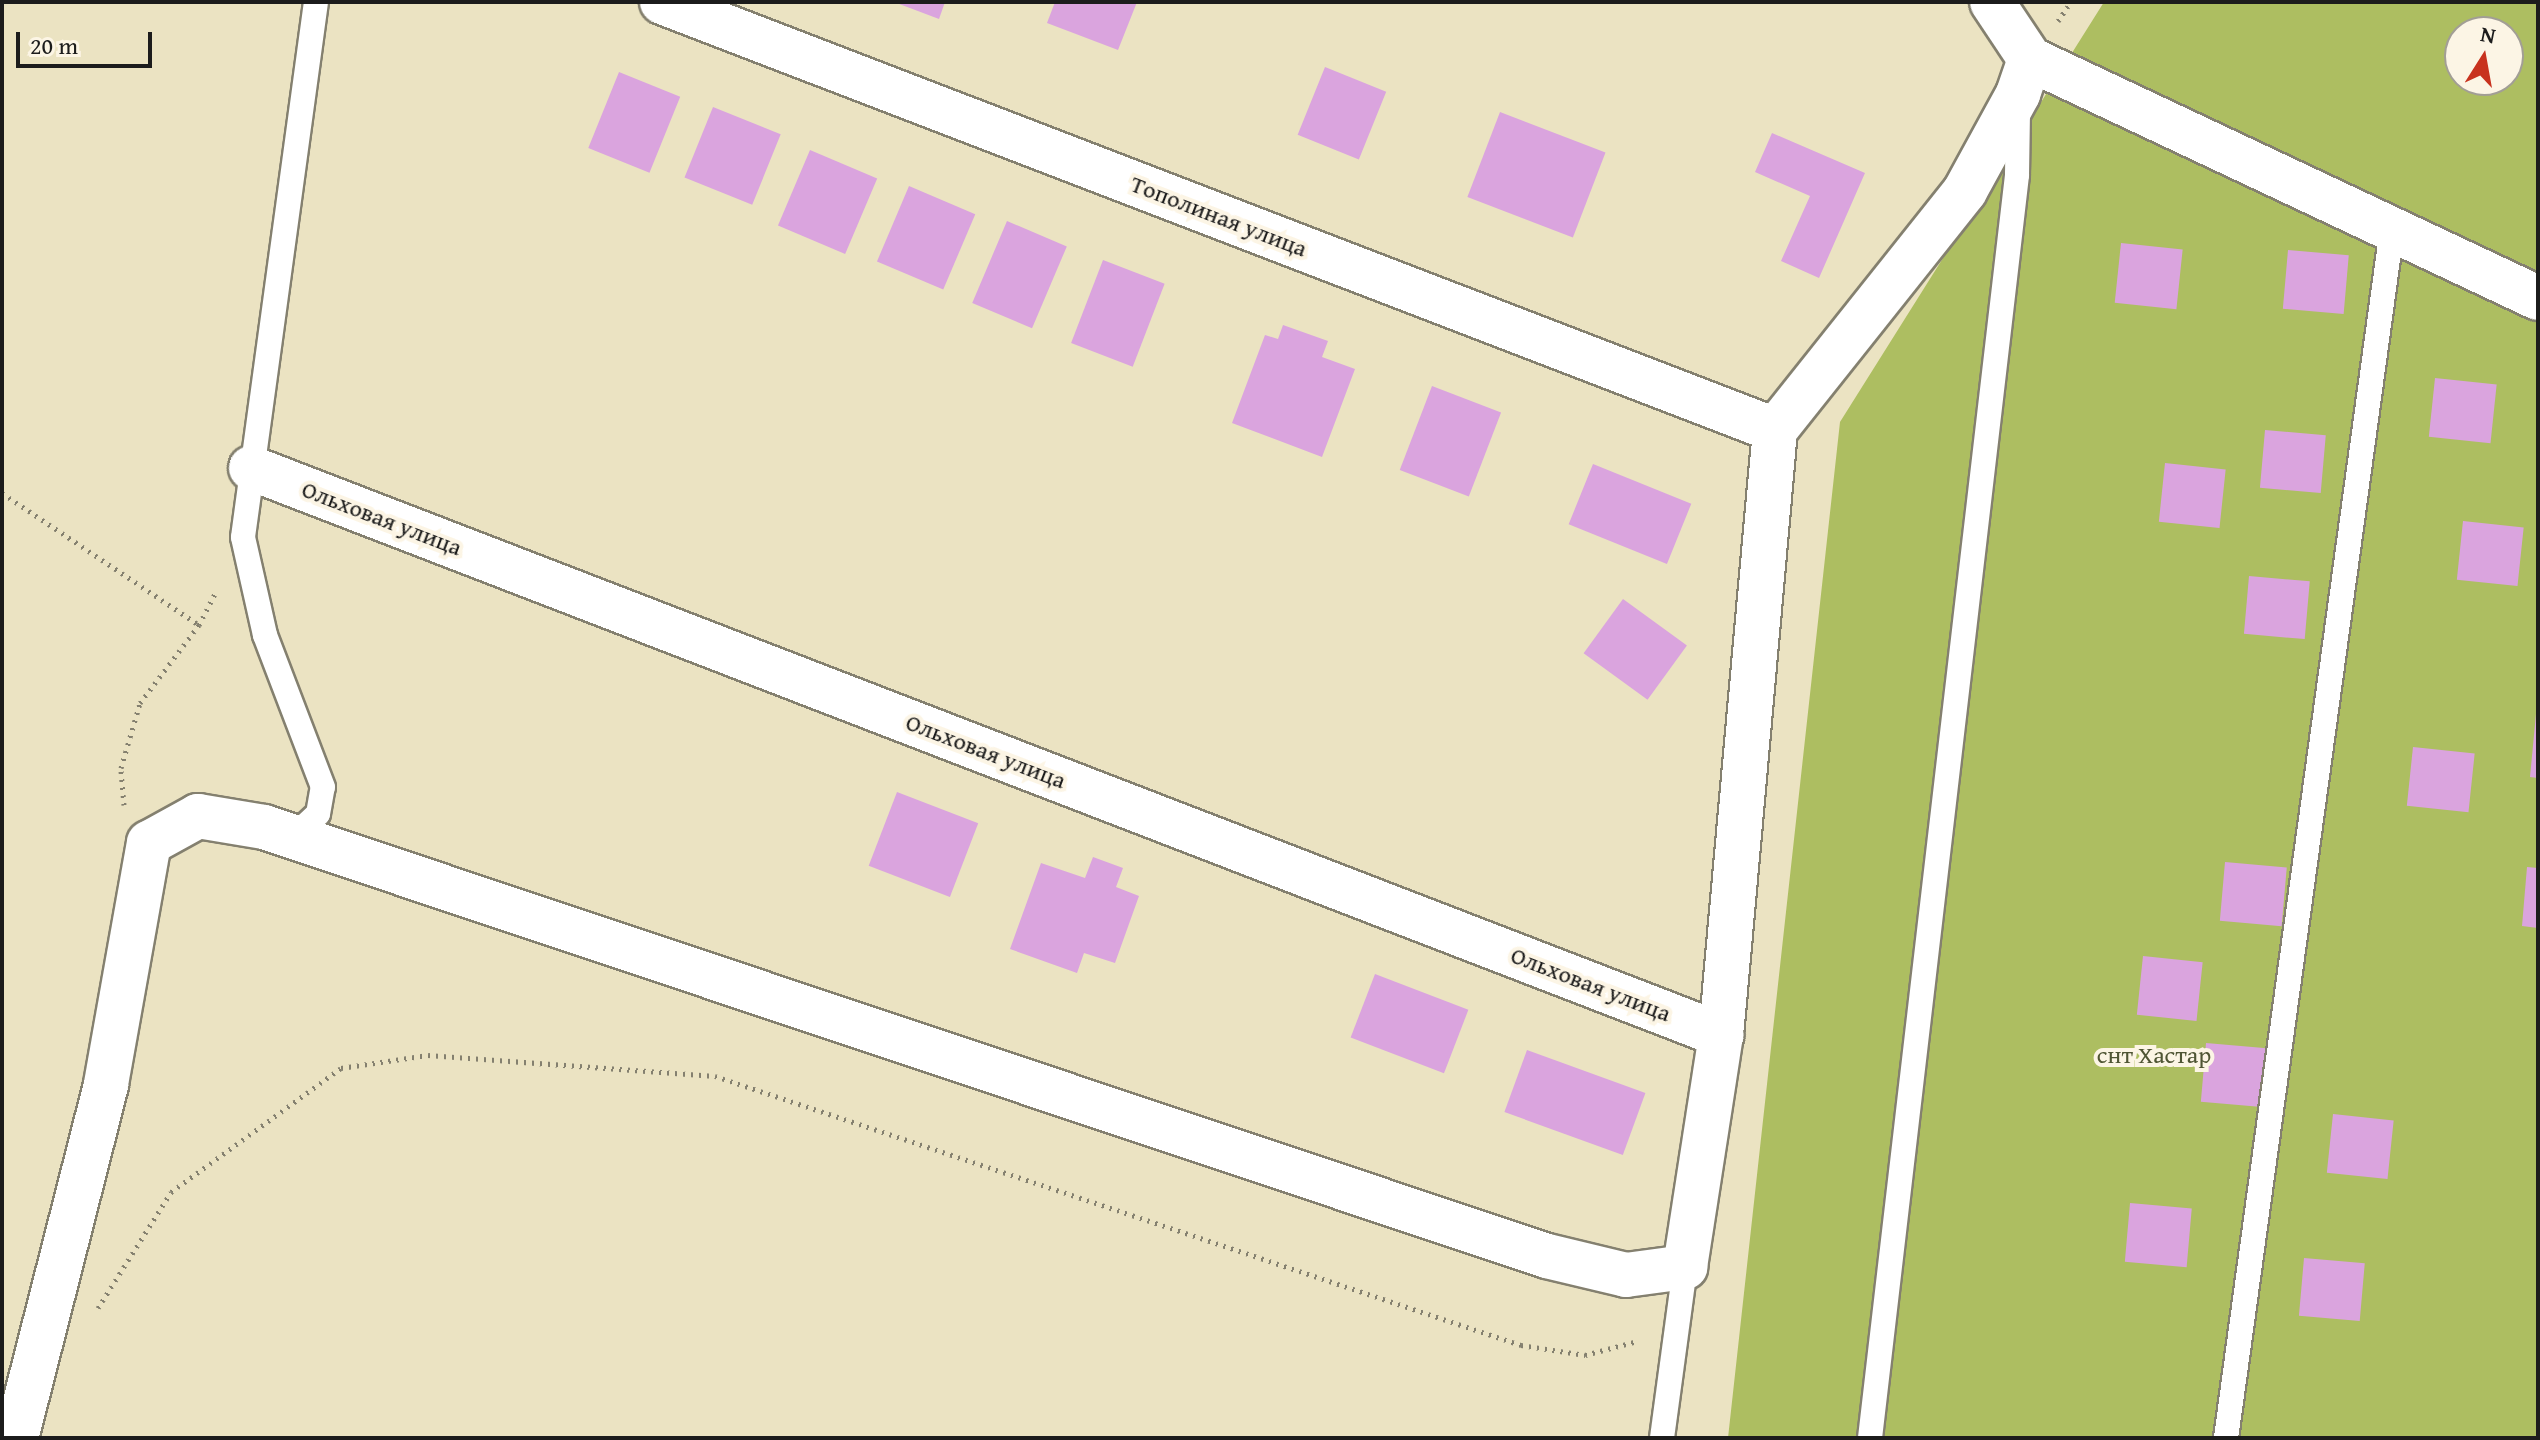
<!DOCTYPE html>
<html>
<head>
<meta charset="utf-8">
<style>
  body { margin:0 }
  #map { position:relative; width:2540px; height:1440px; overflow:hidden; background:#ebe3c2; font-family:"Gentium Book Plus",serif }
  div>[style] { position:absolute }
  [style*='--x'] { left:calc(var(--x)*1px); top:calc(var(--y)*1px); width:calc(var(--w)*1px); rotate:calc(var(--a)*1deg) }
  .green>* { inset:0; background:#adbe61 }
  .building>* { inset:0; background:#daa4de; transform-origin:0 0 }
  .path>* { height:5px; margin-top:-2.5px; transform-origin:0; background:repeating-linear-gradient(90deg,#84806f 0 2px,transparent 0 8px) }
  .roads { filter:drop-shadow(2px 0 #84806f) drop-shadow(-2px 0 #84806f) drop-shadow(0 2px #84806f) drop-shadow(0 -2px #84806f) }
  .lane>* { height:24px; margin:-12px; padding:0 12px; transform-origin:12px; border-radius:12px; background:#fff }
  .street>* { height:44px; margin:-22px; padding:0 22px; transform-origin:22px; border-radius:22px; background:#fff }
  span { translate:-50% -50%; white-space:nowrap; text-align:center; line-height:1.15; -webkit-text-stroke:8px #fcf5e5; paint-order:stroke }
  .street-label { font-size:24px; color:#1c1c1c }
  .park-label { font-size:24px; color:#4f5534 }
  .frame { position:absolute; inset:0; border:4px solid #1c1c1c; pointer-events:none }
  .north { position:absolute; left:2444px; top:16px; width:80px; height:80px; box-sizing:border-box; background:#fcf5e5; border:2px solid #a29e95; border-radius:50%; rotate:11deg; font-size:22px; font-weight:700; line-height:32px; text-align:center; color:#1c1c1c }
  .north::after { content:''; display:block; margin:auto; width:28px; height:36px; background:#c8321e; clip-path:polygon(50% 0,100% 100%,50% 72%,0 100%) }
  .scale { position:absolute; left:16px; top:32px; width:136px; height:36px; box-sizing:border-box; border:4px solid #1c1c1c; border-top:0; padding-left:10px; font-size:24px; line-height:28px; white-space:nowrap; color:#1c1c1c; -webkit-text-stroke:6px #fcf5e5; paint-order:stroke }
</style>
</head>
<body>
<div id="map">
  <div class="green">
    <div style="clip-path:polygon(evenodd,2104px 2px,2538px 2px,2538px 1438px,1728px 1438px,1840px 422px,2104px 2px,2460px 32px,2508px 32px,2508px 80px,2460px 80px,2460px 32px)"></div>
  </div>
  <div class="building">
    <div style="clip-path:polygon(894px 2px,945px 2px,939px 19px)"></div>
    <div style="clip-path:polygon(1055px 2px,1137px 2px,1118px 50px,1047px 23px)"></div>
    <div style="left:1325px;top:67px;width:66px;height:73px;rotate:22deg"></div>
    <div style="left:619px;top:72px;width:66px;height:82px;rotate:22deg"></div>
    <div style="left:713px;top:107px;width:73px;height:76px;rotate:22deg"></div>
    <div style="left:1500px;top:112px;width:113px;height:91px;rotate:21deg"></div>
    <div style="clip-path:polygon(1772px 133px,1865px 173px,1819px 278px,1781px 261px,1810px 196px,1755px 172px)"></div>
    <div style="left:810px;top:150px;width:73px;height:82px;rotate:23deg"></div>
    <div style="left:909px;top:186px;width:72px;height:82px;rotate:23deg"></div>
    <div style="left:1007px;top:221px;width:65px;height:89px;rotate:23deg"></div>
    <div style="left:2121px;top:243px;width:62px;height:60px;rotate:6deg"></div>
    <div style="left:2288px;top:250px;width:61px;height:59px;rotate:5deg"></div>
    <div style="left:1103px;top:260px;width:66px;height:89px;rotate:21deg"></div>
    <div style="clip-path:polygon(1283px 325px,1328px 341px,1322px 357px,1355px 369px,1322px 457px,1232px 423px,1265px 335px,1278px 339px)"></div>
    <div style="left:2435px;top:378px;width:62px;height:59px;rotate:6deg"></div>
    <div style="left:1432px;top:386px;width:74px;height:90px;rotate:21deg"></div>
    <div style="left:2265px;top:430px;width:61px;height:58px;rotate:5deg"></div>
    <div style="left:2165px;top:463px;width:61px;height:59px;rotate:6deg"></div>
    <div style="left:1593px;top:464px;width:106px;height:65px;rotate:22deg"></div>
    <div style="left:2463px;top:521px;width:61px;height:59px;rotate:6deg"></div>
    <div style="left:2249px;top:576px;width:61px;height:58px;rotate:5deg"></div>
    <div style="left:1623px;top:599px;width:79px;height:67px;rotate:36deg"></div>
    <div style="clip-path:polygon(2536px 714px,2538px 715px,2538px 778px,2530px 777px)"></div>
    <div style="left:2413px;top:747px;width:62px;height:59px;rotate:6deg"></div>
    <div style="left:897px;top:792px;width:87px;height:79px;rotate:21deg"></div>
    <div style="clip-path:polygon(1093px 857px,1123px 868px,1116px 887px,1139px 896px,1115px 963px,1084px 953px,1077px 973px,1010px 949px,1041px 863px,1085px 878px)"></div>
    <div style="left:2225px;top:862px;width:62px;height:59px;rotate:5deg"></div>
    <div style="clip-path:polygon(2527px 867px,2538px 868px,2538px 928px,2522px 926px)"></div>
    <div style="left:2143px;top:956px;width:60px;height:59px;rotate:6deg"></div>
    <div style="left:1375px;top:974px;width:100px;height:68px;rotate:21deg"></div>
    <div style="left:2206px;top:1043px;width:61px;height:59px;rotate:5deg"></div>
    <div style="left:1527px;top:1050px;width:126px;height:66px;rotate:20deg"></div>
    <div style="left:2333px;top:1114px;width:61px;height:59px;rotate:6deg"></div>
    <div style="left:2130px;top:1203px;width:62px;height:59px;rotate:5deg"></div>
    <div style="left:2304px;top:1258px;width:61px;height:58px;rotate:5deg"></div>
  </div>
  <div class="path">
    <div style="--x:2058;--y:21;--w:23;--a:-56"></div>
    <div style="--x:2;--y:493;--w:237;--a:33.8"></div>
    <div style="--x:124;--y:805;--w:37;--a:-95"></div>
    <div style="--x:121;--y:768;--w:68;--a:-73.7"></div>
    <div style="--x:140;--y:703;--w:98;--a:-52.9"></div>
    <div style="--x:199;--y:625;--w:39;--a:-63"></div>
    <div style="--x:98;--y:1308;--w:137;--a:-57.8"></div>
    <div style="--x:171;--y:1192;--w:210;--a:-36.1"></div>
    <div style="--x:341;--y:1068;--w:88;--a:-8.5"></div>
    <div style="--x:428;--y:1055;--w:288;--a:4.2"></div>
    <div style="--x:715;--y:1076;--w:850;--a:18.46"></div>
    <div style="--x:1521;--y:1345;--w:65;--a:8.9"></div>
    <div style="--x:1585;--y:1355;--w:55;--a:-14.8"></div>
  </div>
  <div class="roads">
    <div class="lane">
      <div style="--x:293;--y:837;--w:34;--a:-43"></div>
      <div style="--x:318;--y:814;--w:27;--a:-80"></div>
      <div style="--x:323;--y:787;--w:163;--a:-110.9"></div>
      <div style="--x:265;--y:635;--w:100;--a:-102.7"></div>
      <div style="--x:243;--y:537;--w:540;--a:-82.23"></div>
      <div style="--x:1662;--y:1438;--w:173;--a:-82.3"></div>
      <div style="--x:1870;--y:1438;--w:1272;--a:-83.36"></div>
      <div style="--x:2017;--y:175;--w:66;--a:-89.1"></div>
      <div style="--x:2226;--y:1438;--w:1219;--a:-82.18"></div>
    </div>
    <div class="street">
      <div style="--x:662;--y:2;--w:1192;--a:21.03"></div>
      <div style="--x:1992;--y:2;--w:69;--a:56.3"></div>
      <div style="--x:2030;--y:59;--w:561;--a:25.2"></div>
      <div style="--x:251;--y:468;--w:1576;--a:21.09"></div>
      <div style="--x:16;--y:1438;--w:365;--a:-75.7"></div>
      <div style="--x:106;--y:1084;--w:245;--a:-79.9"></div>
      <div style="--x:149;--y:843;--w:56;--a:-28.9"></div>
      <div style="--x:198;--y:816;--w:67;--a:9.5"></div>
      <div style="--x:264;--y:827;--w:1353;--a:18.49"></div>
      <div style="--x:1547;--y:1256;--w:81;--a:13.5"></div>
      <div style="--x:1626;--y:1275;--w:60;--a:-7.7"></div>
      <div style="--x:1685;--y:1267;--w:235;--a:-81.2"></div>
      <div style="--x:1721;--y:1035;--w:607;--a:-84.9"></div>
      <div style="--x:1775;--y:430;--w:305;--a:-51.5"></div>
      <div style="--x:1965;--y:191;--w:111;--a:-61.3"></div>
      <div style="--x:2018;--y:94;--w:37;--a:-71"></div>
    </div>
  </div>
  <div class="street-label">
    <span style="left:1219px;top:216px;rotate:21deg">Тополиная улица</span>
    <span style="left:382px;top:518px;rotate:21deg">Ольховая улица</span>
    <span style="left:986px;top:751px;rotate:21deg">Ольховая улица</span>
    <span style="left:1591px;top:984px;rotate:21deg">Ольховая улица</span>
  </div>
  <div class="park-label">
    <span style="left:2154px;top:1055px">снт Хастар</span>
  </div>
  <div class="frame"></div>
  <div class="north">N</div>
  <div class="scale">20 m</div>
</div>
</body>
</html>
